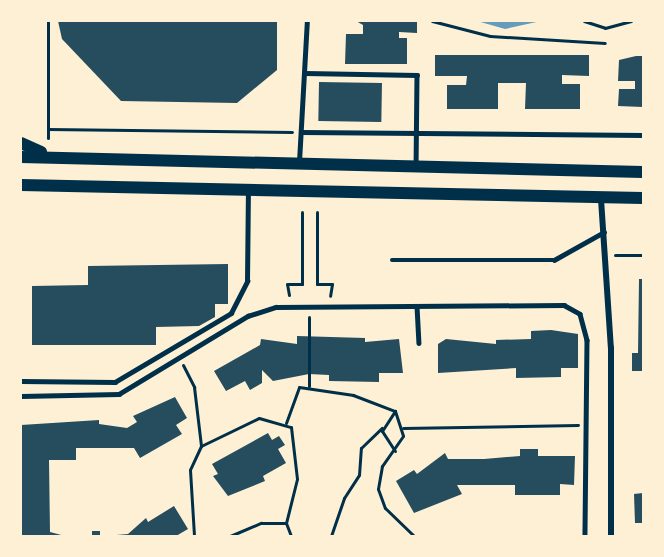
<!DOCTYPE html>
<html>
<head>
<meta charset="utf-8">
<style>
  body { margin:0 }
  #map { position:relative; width:664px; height:557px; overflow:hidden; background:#fdf0d5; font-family:Signika,sans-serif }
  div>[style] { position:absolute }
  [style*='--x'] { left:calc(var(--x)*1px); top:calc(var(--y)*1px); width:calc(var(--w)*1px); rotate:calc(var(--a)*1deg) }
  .water>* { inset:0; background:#669bbc }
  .building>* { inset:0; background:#264d5e; transform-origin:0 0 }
  .path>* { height:3px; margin:-1.5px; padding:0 1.5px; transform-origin:1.5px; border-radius:1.5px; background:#003049 }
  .service>* { height:4.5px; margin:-2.25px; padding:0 2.25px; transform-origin:2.25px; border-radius:2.25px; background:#003049 }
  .minor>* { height:6px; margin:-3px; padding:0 3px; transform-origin:3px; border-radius:3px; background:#003049 }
  .secondary>* { height:12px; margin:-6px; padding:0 6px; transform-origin:6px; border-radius:6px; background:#003049 }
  span { translate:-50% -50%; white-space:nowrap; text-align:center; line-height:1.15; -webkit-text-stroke:6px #fdf0d5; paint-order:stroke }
  .frame { position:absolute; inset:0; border:22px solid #fdf0d5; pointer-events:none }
</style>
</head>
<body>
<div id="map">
  <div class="water">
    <div style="clip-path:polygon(477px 21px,541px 21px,505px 29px)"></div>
  </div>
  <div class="building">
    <div style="clip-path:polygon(58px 21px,277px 21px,277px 70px,237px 103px,121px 101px,62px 39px)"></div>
    <div style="clip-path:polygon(356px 21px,417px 21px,417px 33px,399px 32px,399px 38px,407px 38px,407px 64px,345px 64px,346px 34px,363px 34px,363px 25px)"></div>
    <div style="clip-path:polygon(435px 55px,589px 55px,589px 76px,562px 75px,562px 84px,580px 84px,580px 109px,525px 109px,526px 83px,498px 83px,498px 109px,447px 109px,447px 85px,466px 85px,467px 76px,435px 76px)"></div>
    <div style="clip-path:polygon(636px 56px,643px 56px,643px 107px,618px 106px,619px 89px,635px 89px,635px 81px,618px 81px,619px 60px)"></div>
    <div style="left:319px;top:82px;width:63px;height:39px;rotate:1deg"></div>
    <div style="clip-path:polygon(228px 264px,228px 304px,215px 304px,215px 317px,199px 326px,156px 327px,156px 345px,32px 345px,32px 286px,88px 285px,88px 266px)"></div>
    <div style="clip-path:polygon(639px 279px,643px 279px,643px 371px,632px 371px,632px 353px,638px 353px)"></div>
    <div style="clip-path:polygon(551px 330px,578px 334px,578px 368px,561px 368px,561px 377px,516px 378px,516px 368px,438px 373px,438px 344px,446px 339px,496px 344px,496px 340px,531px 339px,531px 331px)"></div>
    <div style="clip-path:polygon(297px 336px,365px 338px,365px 342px,399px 339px,403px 373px,379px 373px,379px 382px,329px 381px,329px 375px,309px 374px,273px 381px,262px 370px,262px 383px,250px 390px,245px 381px,226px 391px,214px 371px,260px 345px,261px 339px,297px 344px)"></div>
    <div style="clip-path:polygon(175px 397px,187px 418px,176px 425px,182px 434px,140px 458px,134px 448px,76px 448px,76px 460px,49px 460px,50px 532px,65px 536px,21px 536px,21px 425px,99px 420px,99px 424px,127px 428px,137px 422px,133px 416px)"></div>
    <div style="clip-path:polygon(268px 433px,272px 440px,279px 436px,285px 445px,278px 449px,286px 463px,263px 476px,265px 481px,228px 496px,213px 476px,218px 474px,212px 464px)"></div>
    <div style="clip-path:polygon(520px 449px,538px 449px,538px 456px,575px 456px,574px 485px,560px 484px,560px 495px,515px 495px,515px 485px,457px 485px,462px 494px,414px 513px,396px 481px,414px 470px,417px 474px,445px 453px,448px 459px,484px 459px,520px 456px)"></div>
    <div style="clip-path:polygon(643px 493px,643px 523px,635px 523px,634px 494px)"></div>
    <div style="clip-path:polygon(174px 506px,188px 529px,176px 536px,105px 536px,128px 534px,146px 518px,148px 522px)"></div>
    <div style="left:92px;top:531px;width:8px;height:5px"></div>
  </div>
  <div class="path">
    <div style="--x:432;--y:21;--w:60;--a:14.5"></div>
    <div style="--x:490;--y:36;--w:115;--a:3.5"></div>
    <div style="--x:584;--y:21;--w:22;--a:18"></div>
    <div style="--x:605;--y:28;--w:27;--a:-15"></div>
    <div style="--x:48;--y:129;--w:244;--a:0.7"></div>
    <div style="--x:48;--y:138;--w:117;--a:-90"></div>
    <div style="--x:317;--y:212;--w:72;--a:90"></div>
    <div style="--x:317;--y:284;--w:15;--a:0"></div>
    <div style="--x:332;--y:284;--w:12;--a:99"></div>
    <div style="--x:615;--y:255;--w:28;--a:0"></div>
    <div style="--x:289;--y:295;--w:11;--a:-100"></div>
    <div style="--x:287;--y:284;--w:15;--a:0"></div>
    <div style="--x:302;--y:284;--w:72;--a:-90"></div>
    <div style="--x:183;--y:365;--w:25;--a:63"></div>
    <div style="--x:194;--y:387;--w:59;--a:83.2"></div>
    <div style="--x:201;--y:446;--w:26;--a:115"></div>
    <div style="--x:190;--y:470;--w:66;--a:86.5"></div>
    <div style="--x:309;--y:386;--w:69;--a:-90"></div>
    <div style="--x:286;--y:423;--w:38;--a:-70"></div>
    <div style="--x:299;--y:387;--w:55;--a:8.4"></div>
    <div style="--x:353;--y:395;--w:45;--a:20.9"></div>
    <div style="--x:395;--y:411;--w:26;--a:72"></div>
    <div style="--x:403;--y:436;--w:37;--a:125"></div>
    <div style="--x:382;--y:466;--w:23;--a:100"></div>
    <div style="--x:378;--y:489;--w:20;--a:70"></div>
    <div style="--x:385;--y:508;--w:40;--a:44"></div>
    <div style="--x:403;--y:428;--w:175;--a:-1"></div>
    <div style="--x:201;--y:446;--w:64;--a:-25.8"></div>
    <div style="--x:259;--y:418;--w:33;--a:16"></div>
    <div style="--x:291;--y:427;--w:52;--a:83.4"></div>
    <div style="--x:297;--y:479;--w:45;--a:104"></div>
    <div style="--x:286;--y:523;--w:14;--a:69"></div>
    <div style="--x:395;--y:451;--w:24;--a:-123"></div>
    <div style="--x:382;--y:431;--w:24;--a:-57"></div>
    <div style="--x:230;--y:536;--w:34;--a:-23"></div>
    <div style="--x:261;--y:523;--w:25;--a:0"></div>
    <div style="--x:331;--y:536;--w:40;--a:-71.1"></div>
    <div style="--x:344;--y:498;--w:27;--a:-57"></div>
    <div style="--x:359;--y:475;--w:27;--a:-86"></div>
    <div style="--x:361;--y:448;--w:29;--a:-44"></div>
  </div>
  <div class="service">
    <div style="--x:305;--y:73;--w:112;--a:1"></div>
    <div style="--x:417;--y:75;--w:92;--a:90.6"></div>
    <div style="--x:301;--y:132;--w:342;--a:0.5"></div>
    <div style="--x:299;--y:162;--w:141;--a:-86.8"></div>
    <div style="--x:392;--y:260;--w:162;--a:0"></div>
    <div style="--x:554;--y:260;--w:57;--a:-29.2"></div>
    <div style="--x:417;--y:306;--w:37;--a:87"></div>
    <div style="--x:21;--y:381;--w:94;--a:0.6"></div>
    <div style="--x:115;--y:382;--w:135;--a:-30.7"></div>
    <div style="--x:231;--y:313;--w:36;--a:-63"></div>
    <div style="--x:247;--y:281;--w:89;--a:-89.4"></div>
    <div style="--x:21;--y:396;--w:98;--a:-1.2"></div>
    <div style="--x:119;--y:394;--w:151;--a:-31.2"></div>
    <div style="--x:248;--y:316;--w:29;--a:-18"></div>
    <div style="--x:276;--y:307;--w:288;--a:-0.4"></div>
    <div style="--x:564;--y:305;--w:18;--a:29"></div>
    <div style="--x:580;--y:314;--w:27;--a:75"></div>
    <div style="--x:587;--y:340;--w:196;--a:90.6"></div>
  </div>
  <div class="minor">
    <div style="--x:601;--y:199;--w:149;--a:86.2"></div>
    <div style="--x:611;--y:348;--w:188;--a:90"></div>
  </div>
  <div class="secondary">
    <div style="--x:21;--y:143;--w:22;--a:24"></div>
    <div style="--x:21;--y:157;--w:622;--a:1.38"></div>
    <div style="--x:21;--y:185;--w:622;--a:1.2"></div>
  </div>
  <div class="frame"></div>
</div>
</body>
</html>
